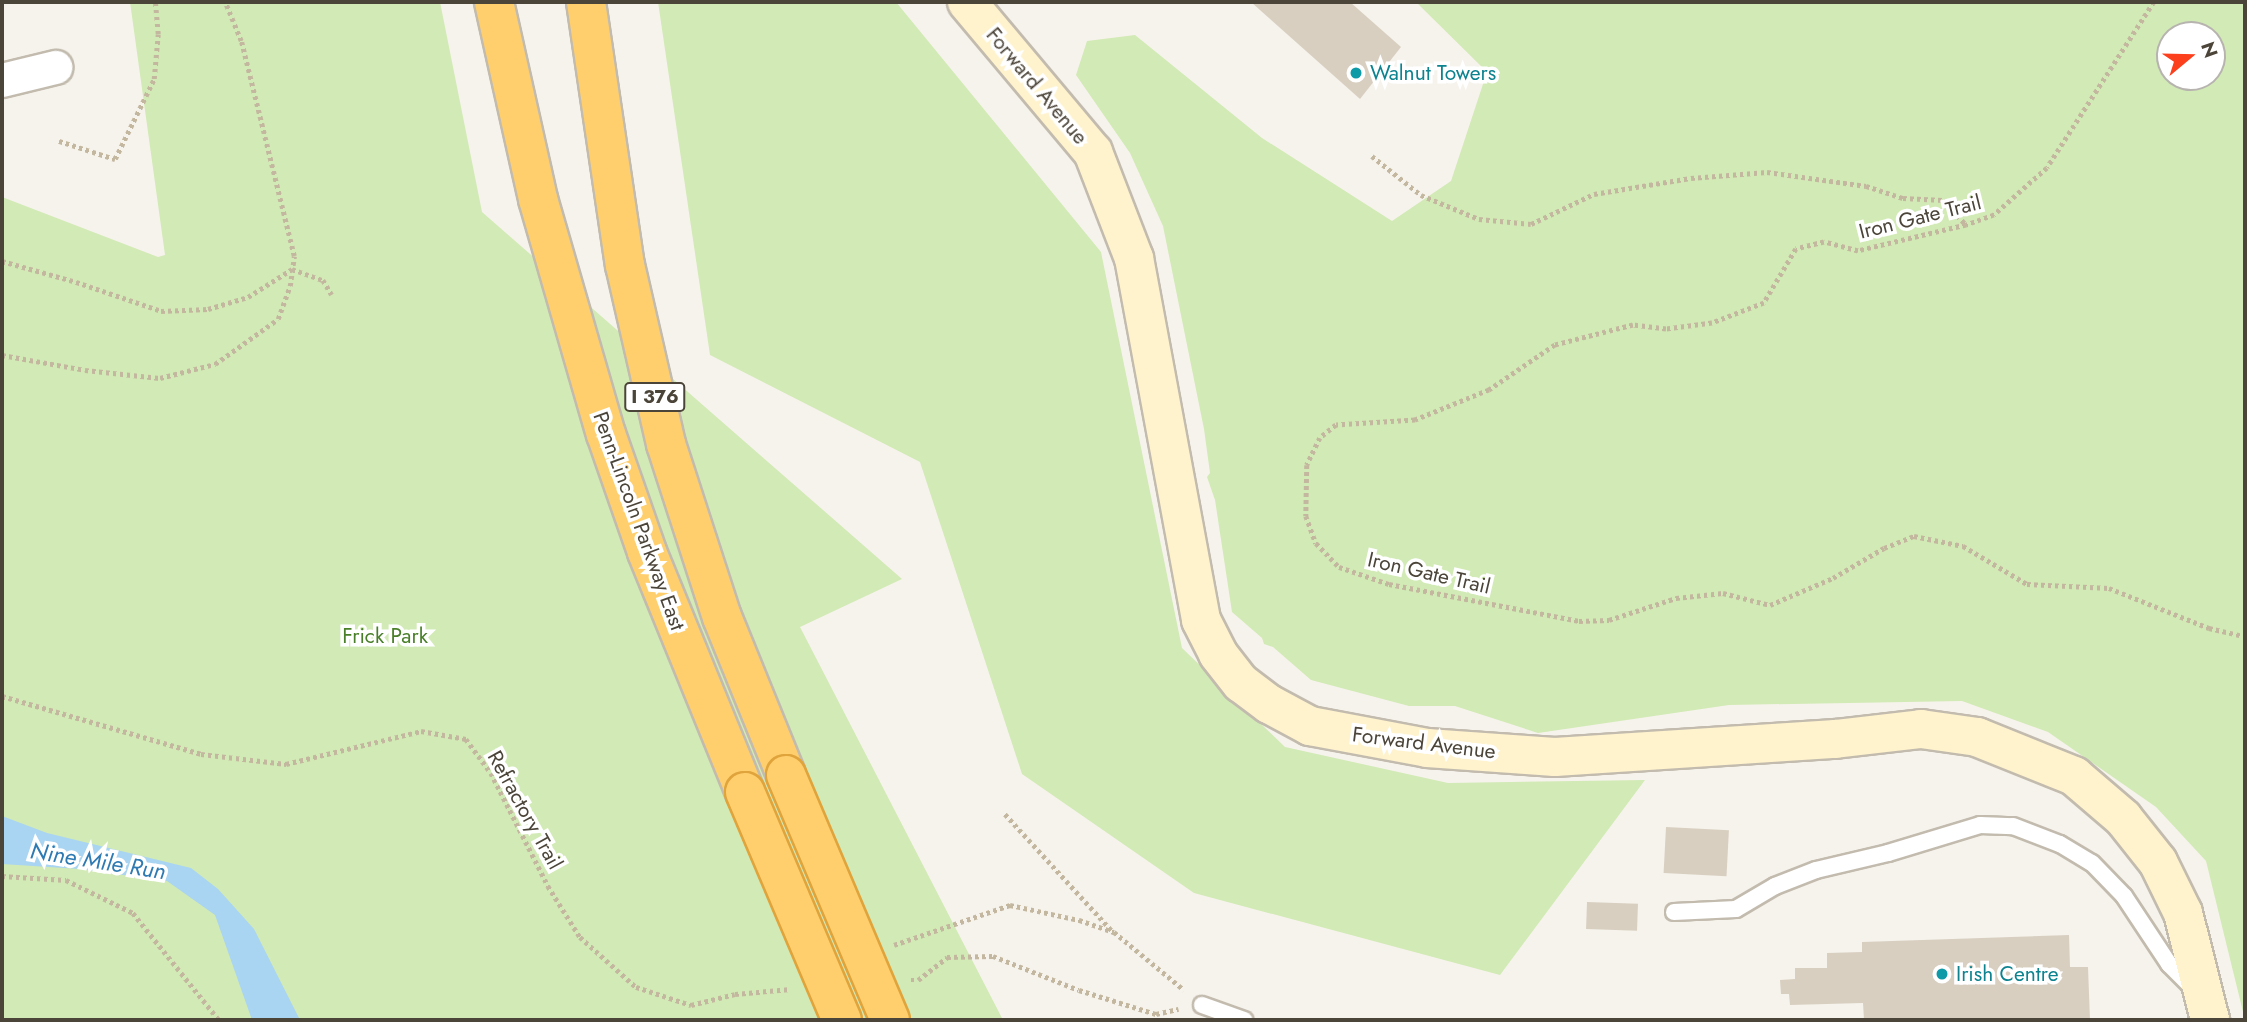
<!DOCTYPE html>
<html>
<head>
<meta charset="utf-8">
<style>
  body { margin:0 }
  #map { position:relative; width:2247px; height:1022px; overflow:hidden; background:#f6f3ec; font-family:Jost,sans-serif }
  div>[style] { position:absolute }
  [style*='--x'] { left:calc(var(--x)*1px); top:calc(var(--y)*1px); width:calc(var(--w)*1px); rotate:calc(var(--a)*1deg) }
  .green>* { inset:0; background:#d2eab5 }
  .water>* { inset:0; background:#a9d4f2 }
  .building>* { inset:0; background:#d8cfc1; transform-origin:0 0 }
  .path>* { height:4.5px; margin-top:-2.25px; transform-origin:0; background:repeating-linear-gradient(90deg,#c4b79f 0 3.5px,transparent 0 7px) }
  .roads { filter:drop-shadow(2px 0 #c2bbae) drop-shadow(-2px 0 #c2bbae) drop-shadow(0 2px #c2bbae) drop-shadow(0 -2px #c2bbae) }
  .service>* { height:16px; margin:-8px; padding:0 8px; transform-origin:8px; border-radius:8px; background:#fff }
  .minor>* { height:33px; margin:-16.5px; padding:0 16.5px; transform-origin:16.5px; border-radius:16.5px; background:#fff }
  .secondary>* { height:38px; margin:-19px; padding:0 19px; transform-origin:19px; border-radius:19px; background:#fff3cd }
  .motorway>* { height:38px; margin:-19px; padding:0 19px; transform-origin:19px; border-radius:19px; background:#ffcf6e }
  .bridges { filter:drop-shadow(2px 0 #e0a43c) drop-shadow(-2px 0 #e0a43c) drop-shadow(0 2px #e0a43c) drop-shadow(0 -2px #e0a43c) }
  .motorway-bridge>* { height:38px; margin:-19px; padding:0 19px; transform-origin:19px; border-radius:19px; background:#ffcf6e }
  .dots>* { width:19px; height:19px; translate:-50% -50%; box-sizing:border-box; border:4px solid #fff; border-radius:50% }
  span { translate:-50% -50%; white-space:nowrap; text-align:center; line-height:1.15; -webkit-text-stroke:7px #fff; paint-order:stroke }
  .shield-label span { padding:2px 5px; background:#fff; border:2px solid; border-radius:5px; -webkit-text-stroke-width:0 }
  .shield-label { font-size:19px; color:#4b4439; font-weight:700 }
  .culture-label { font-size:21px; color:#0d838f }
  .left { translate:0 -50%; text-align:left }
  .street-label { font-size:21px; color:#4b4439 }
  .park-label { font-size:21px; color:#4a7f2a }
  .water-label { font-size:23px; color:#2e7ab2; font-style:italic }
  .frame { position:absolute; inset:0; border:4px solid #4b4439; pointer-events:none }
  .north { position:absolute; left:2156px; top:21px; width:70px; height:70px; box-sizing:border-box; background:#fff; border:2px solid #b7b4b0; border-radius:50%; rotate:71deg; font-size:19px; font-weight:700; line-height:28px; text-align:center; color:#4b4439 }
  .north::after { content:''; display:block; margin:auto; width:24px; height:32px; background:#fc3f1d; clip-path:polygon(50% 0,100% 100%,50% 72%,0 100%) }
</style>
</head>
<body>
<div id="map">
  <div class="green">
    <div style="clip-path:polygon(130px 2px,440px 2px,482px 212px,902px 579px,800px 627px,1003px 1020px,2px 1020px,2px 197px,158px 257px,165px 255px)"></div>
    <div style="clip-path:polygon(658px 2px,896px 2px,1101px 252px,1182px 648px,1285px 747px,1448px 783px,1645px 780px,1500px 975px,1194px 893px,1022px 774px,920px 462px,710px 355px)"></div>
    <div style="clip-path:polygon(evenodd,1416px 2px,2245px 2px,2245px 1020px,2206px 861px,2156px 807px,2048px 732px,1962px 701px,1729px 705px,1538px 733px,1455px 706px,1409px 706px,1311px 680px,1273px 647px,1264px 644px,1262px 638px,1232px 612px,1215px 500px,1207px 477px,1210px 473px,1204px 429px,1163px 226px,1130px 153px,1076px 75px,1087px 41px,1135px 35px,1262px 138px,1392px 221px,1451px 181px,1487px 72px,1416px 2px,2212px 35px,2212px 77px,2170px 77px,2170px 35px,2212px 35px)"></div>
  </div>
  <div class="water">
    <div style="clip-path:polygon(2px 816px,47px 833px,191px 868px,218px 889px,254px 929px,300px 1020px,252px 1020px,215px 915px,167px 881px,80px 869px,2px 864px)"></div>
  </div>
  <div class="building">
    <div style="clip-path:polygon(1251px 2px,1350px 2px,1401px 47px,1360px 99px)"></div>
    <div style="left:1666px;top:827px;width:63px;height:46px;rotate:3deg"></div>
    <div style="left:1587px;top:902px;width:51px;height:27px;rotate:2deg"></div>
    <div style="clip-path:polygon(2069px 935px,2070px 967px,2088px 967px,2090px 1020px,1864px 1020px,1863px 1003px,1790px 1005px,1789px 994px,1781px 994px,1780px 980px,1795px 979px,1795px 968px,1827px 968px,1827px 953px,1862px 952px,1862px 942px)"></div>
  </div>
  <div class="path">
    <div style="--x:2154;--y:2;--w:197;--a:122.8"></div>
    <div style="--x:2047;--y:168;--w:71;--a:138.4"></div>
    <div style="--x:1994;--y:215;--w:30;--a:160"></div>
    <div style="--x:1966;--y:225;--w:111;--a:166.5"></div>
    <div style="--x:1858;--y:251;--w:35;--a:-165"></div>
    <div style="--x:1824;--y:242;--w:29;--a:166"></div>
    <div style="--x:1796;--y:249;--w:63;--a:120.7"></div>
    <div style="--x:1764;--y:303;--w:56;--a:159"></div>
    <div style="--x:1712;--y:323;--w:46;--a:172.6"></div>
    <div style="--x:1666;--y:329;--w:33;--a:-173"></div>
    <div style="--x:1633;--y:325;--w:81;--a:165.6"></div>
    <div style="--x:1555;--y:345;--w:80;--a:145.7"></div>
    <div style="--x:1489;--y:390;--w:80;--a:157.9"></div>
    <div style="--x:1415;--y:420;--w:79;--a:176.4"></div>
    <div style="--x:1336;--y:425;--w:21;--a:141"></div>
    <div style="--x:1320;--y:438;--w:30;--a:116"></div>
    <div style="--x:1307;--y:465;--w:51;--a:91.1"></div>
    <div style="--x:1306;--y:516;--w:29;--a:70"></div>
    <div style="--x:1316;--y:543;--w:33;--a:46"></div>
    <div style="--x:1339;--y:567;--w:53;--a:18.8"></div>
    <div style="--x:1389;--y:584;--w:194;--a:11"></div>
    <div style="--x:1579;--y:621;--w:30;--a:-2"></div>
    <div style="--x:1609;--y:620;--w:71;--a:-18.2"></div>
    <div style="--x:1676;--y:598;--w:47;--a:-6.1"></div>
    <div style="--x:1723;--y:593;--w:49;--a:14.3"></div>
    <div style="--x:1770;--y:605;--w:69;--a:-23.2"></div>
    <div style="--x:1833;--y:578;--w:59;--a:-30.5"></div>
    <div style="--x:1884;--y:548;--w:32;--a:-22"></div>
    <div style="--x:1914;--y:536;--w:50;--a:11.5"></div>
    <div style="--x:1963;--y:546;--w:74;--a:30.7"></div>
    <div style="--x:2027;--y:584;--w:82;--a:2.8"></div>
    <div style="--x:2109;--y:588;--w:108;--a:21.8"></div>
    <div style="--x:2209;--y:628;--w:37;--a:13"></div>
    <div style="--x:59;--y:141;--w:59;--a:17.8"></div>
    <div style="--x:115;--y:159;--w:89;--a:-64"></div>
    <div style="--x:154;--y:79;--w:45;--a:-84.9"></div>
    <div style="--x:158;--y:34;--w:32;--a:-95"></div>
    <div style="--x:1372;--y:156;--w:63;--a:38.5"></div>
    <div style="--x:1421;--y:195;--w:63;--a:22.5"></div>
    <div style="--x:1479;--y:219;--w:52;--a:5.5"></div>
    <div style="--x:1531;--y:224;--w:70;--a:-25.5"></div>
    <div style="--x:1594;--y:194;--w:98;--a:-9.4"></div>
    <div style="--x:1691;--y:178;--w:76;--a:-4.5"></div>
    <div style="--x:1767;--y:172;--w:100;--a:8"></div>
    <div style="--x:1866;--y:186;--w:39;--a:18"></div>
    <div style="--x:1903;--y:198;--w:40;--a:2.9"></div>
    <div style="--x:1943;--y:200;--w:34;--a:47"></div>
    <div style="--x:2;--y:261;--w:77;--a:15.8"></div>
    <div style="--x:76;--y:282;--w:90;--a:18.8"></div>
    <div style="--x:161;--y:311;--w:47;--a:-2.4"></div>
    <div style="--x:208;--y:309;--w:42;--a:-16.7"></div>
    <div style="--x:248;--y:297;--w:52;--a:-32.5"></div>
    <div style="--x:292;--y:269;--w:33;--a:20"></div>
    <div style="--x:323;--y:280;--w:17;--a:59"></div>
    <div style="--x:2;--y:355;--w:84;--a:10.2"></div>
    <div style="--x:85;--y:370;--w:75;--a:6.1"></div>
    <div style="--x:160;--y:378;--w:57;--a:-14.3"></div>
    <div style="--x:215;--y:364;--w:77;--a:-35.5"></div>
    <div style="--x:278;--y:319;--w:35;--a:-70"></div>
    <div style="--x:290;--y:286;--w:30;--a:-82"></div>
    <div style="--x:294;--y:256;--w:221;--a:-103.8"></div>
    <div style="--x:241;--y:41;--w:42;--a:-112.3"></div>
    <div style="--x:2;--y:696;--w:207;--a:16.2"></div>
    <div style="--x:201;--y:754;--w:86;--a:6.7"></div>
    <div style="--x:286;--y:764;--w:139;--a:-13.7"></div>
    <div style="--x:421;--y:731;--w:46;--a:10.1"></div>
    <div style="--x:466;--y:739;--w:42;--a:53.7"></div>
    <div style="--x:491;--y:773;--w:127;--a:63.2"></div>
    <div style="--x:548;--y:886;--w:60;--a:57.9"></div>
    <div style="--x:580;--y:937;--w:75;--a:41.8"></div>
    <div style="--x:636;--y:987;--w:58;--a:18.1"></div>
    <div style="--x:691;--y:1005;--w:45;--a:-14"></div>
    <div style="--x:735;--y:994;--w:56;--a:-5.1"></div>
    <div style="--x:1005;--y:814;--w:160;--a:47.5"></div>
    <div style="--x:2;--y:876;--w:64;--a:3.6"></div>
    <div style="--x:66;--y:880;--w:75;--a:26.2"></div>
    <div style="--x:133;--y:913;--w:137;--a:51.2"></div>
    <div style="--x:894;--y:945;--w:123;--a:-19"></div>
    <div style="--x:1010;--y:905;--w:71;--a:12.3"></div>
    <div style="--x:1079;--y:920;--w:37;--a:19"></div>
    <div style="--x:1114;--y:932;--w:91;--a:39.6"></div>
    <div style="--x:911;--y:980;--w:7;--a:0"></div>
    <div style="--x:918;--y:980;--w:37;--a:-38"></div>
    <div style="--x:947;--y:957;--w:46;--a:-1.2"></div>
    <div style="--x:993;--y:956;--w:92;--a:21.6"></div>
    <div style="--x:1079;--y:990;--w:81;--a:17.3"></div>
    <div style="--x:1156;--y:1014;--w:23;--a:-13"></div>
  </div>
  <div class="roads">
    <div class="service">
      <div style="--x:1674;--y:912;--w:62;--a:-2.8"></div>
      <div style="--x:1736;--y:909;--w:45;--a:-30.5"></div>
      <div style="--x:1775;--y:886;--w:44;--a:-21.3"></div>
      <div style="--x:1816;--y:870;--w:74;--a:-13.3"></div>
      <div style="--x:1888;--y:853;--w:96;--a:-16.9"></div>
      <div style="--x:1980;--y:825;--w:33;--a:2"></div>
      <div style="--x:2013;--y:826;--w:50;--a:21"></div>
      <div style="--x:2060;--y:844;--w:37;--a:31"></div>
      <div style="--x:2092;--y:863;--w:46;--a:45.9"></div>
      <div style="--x:2124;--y:896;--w:82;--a:56.5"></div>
      <div style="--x:2169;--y:964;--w:35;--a:45"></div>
      <div style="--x:1202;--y:1005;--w:45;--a:19.7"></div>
    </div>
    <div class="minor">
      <div style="--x:2;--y:80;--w:55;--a:-13.8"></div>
    </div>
    <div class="secondary">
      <div style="--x:967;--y:2;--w:196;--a:50"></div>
      <div style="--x:1093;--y:152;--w:114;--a:68.9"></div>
      <div style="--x:1134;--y:258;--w:368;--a:79.5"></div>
      <div style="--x:1201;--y:620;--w:38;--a:63"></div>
      <div style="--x:1218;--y:654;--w:37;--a:52"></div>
      <div style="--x:1241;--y:683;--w:35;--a:37"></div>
      <div style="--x:1269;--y:704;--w:47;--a:28.2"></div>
      <div style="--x:1310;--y:726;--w:119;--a:10.6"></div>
      <div style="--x:1427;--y:748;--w:128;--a:4"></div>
      <div style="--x:1555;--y:757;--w:281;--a:-3.7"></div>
      <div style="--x:1835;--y:739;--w:87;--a:-6.6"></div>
      <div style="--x:1921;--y:729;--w:57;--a:8.1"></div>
      <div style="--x:1977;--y:737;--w:105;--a:21.9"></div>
      <div style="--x:2074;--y:776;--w:65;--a:40.6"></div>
      <div style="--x:2123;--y:818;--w:56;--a:51.5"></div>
      <div style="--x:2158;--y:862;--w:57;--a:63.9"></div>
      <div style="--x:2183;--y:913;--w:110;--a:75.8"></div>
    </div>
    <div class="motorway">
      <div style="--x:494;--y:2;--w:202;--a:77.4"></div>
      <div style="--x:538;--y:199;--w:245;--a:73.9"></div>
      <div style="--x:606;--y:434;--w:125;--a:70.8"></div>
      <div style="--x:647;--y:552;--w:259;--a:67.8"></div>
      <div style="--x:586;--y:2;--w:266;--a:81.6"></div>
      <div style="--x:625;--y:265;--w:184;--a:77.1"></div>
      <div style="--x:666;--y:444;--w:182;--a:72.1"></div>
      <div style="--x:722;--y:617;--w:170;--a:67.9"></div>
    </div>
  </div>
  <div class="bridges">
    <div class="motorway-bridge">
      <div style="--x:786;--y:775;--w:266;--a:67"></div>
      <div style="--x:745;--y:792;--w:248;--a:67"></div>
    </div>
  </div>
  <div class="dots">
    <div style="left:1356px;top:73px;background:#0f9aa8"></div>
    <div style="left:1942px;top:974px;background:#0f9aa8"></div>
  </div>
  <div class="shield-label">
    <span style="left:655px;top:397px">I 376</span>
  </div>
  <div class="culture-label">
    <span class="left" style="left:1370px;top:73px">Walnut Towers</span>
    <span class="left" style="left:1956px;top:974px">Irish Centre</span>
  </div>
  <div class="street-label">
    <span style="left:1037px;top:86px;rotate:50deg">Forward Avenue</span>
    <span style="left:1920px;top:217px;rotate:-14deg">Iron Gate Trail</span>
    <span style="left:639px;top:521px;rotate:70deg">Penn-Lincoln Parkway East</span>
    <span style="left:1429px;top:573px;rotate:13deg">Iron Gate Trail</span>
    <span style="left:1424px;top:743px;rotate:7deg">Forward Avenue</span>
    <span style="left:525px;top:810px;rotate:61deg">Refractory Trail</span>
  </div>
  <div class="park-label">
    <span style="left:385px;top:636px">Frick Park</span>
  </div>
  <div class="water-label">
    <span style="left:98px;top:861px;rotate:9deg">Nine Mile Run</span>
  </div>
  <div class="frame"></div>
  <div class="north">N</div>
</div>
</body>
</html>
